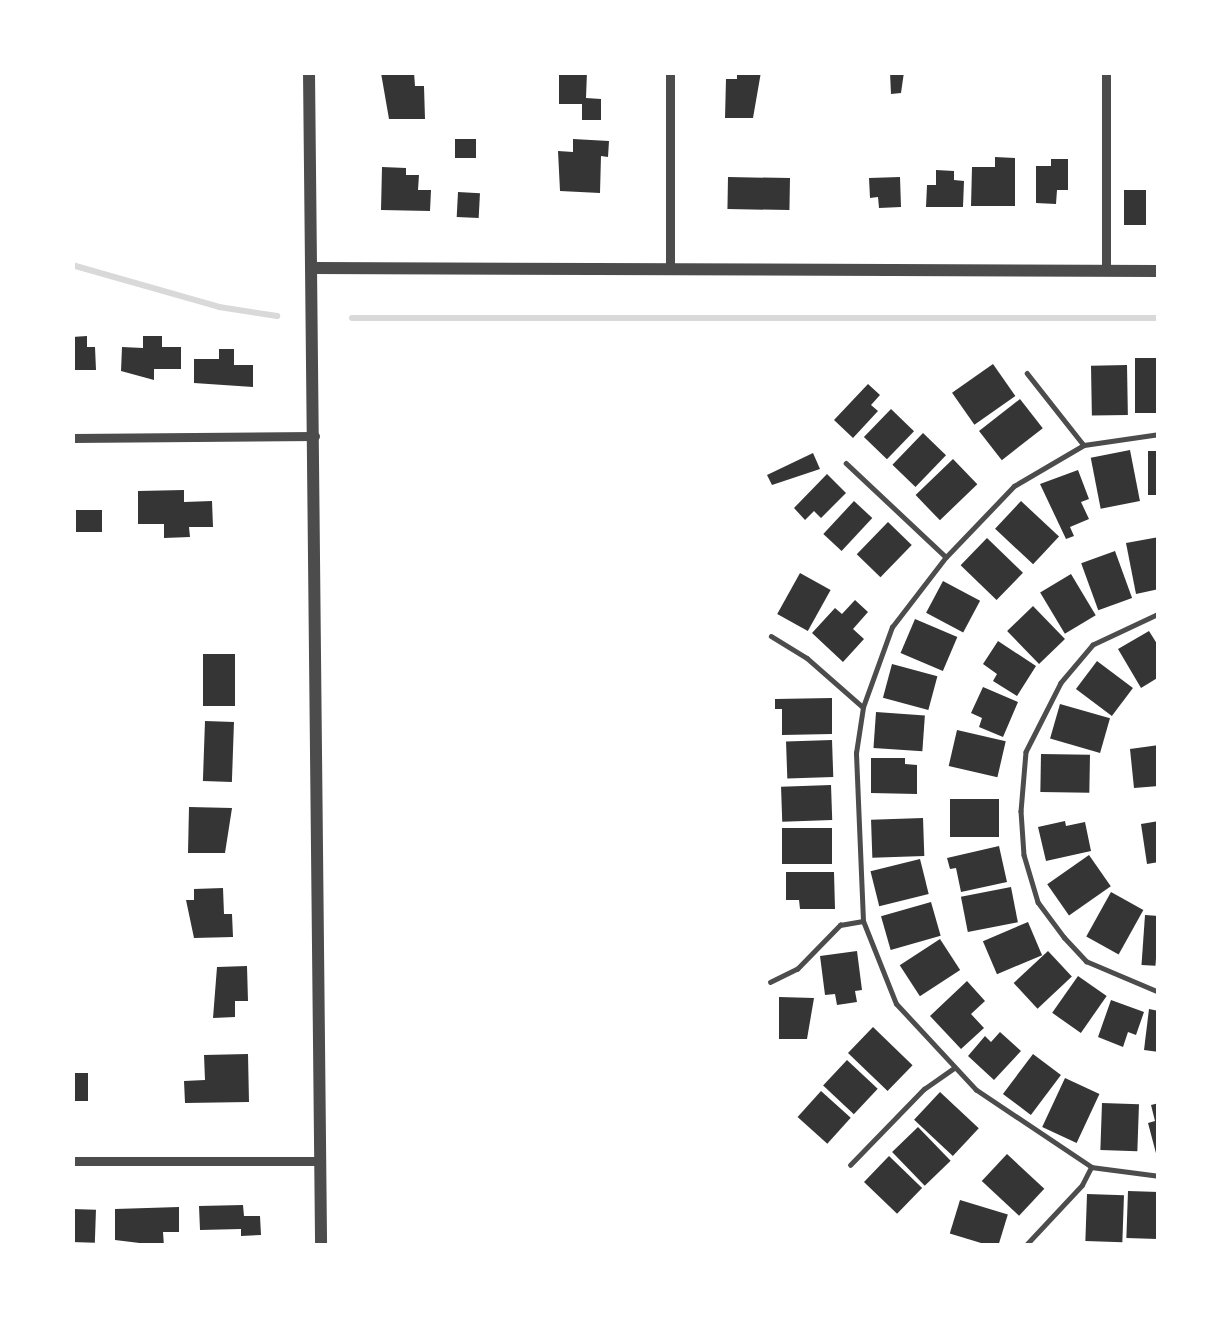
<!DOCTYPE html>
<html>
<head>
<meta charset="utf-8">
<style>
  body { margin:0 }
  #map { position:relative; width:1231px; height:1318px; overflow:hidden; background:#fff; font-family:Figtree,sans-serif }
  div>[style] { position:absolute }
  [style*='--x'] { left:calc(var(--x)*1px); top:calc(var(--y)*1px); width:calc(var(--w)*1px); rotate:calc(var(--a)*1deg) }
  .stream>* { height:6px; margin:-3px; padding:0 3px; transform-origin:3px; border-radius:3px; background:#d9d9d9 }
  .building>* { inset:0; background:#353535; transform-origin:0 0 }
  .service>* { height:4.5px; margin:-2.25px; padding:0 2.25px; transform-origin:2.25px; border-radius:2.25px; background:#4c4c4c }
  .minor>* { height:9px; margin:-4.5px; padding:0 4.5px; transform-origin:4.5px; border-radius:4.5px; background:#4c4c4c }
  .tertiary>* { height:12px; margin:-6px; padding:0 6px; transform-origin:6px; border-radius:6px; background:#4c4c4c }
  span { translate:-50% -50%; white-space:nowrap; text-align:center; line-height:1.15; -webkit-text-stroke:9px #fff; paint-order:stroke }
  .frame { position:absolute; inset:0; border:75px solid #fff; pointer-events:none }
</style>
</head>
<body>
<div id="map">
  <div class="stream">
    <div style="--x:72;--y:265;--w:153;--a:15.9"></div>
    <div style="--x:219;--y:307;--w:59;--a:8.8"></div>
    <div style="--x:352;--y:318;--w:807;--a:0"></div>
  </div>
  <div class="building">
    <div style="clip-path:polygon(414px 72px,415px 86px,424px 86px,425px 119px,389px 119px,381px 73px)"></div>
    <div style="clip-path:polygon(559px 72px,587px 72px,586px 98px,601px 99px,601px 120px,582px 120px,582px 104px,559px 104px)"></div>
    <div style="clip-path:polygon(737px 72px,761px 72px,753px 118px,725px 118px,726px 79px,737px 79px)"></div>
    <div style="clip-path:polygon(890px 72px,904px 72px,901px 93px,891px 94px)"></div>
    <div style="left:455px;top:139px;width:21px;height:19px"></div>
    <div style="clip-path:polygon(573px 139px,609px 141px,608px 157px,601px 156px,600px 193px,560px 191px,558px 151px,573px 152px)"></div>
    <div style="clip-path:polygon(995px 157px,1015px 158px,1015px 206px,971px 206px,972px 167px,995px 167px)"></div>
    <div style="clip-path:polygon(1051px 159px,1068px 159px,1068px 190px,1057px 190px,1056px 204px,1036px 203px,1036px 166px,1051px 166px)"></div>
    <div style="clip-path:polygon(382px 167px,406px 168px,406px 175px,419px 175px,418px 190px,431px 190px,430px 211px,381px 210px)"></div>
    <div style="clip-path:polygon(936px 170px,954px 171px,954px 180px,964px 181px,963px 207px,926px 207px,927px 185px,936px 185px)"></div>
    <div style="left:728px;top:177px;width:62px;height:32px;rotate:1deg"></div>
    <div style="clip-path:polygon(900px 177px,901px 207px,879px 208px,878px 197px,870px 198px,869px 178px)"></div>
    <div style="left:1124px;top:190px;width:22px;height:35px"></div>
    <div style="left:458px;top:192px;width:22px;height:25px;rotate:3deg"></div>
    <div style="clip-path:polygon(87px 336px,87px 347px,95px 347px,96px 370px,72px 370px,72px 337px)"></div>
    <div style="clip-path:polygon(143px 336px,162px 336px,162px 347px,181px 347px,181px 369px,154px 369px,154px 380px,121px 371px,122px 347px,143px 348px)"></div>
    <div style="clip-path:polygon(219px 349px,234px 349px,234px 365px,253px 365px,253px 387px,194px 383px,194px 359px,219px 359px)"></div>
    <div style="left:1135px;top:358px;width:24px;height:55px"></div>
    <div style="left:993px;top:364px;width:39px;height:50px;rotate:55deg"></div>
    <div style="left:1127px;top:365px;width:50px;height:36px;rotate:89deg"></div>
    <div style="clip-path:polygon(868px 384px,880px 395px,871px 405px,878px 411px,853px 438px,834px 420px)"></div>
    <div style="left:1020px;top:399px;width:37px;height:52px;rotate:52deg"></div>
    <div style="left:891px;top:409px;width:32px;height:39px;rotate:44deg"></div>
    <div style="left:923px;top:433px;width:32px;height:44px;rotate:44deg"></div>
    <div style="left:1130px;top:450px;width:52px;height:40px;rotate:79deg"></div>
    <div style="left:1148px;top:451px;width:11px;height:44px"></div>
    <div style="clip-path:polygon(813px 453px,820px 469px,772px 485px,767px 475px)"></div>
    <div style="left:953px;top:459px;width:35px;height:52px;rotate:46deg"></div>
    <div style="clip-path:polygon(1078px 470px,1089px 499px,1081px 502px,1089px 519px,1070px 527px,1074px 536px,1066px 539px,1040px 484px)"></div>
    <div style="clip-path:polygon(827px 474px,846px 493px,821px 518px,814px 511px,805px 520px,794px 508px)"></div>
    <div style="clip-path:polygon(184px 490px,184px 502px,212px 501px,213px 527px,189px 527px,190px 537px,164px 538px,164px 524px,138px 524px,138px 491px)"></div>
    <div style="left:854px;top:501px;width:25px;height:45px;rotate:43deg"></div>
    <div style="left:1021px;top:501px;width:52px;height:38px;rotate:43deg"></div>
    <div style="left:76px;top:510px;width:26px;height:22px"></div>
    <div style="left:888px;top:522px;width:33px;height:45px;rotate:44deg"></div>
    <div style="clip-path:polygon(1159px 537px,1159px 589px,1136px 594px,1126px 543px)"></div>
    <div style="left:987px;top:538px;width:50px;height:38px;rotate:44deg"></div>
    <div style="left:1115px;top:551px;width:50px;height:36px;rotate:70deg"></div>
    <div style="left:800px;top:573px;width:35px;height:47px;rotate:29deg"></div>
    <div style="left:1071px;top:574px;width:48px;height:36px;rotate:59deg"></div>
    <div style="left:943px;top:581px;width:42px;height:36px;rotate:28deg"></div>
    <div style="clip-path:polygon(855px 600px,868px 612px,853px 629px,864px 639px,843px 662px,812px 633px,835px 608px,842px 614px)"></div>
    <div style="left:1033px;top:606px;width:46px;height:36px;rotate:46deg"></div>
    <div style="left:915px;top:619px;width:46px;height:37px;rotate:23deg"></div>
    <div style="clip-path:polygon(1149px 631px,1159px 647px,1159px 677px,1141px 688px,1118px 649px)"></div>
    <div style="clip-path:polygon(998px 641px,1036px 666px,1017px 696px,993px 681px,997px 674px,983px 664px)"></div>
    <div style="left:203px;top:654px;width:32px;height:52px"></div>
    <div style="left:1097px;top:661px;width:45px;height:35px;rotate:37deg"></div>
    <div style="left:892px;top:664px;width:47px;height:35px;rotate:15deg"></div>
    <div style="clip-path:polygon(983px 687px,1018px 702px,1003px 737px,979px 727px,982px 718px,971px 713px)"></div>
    <div style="clip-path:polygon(832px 698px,832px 734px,782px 735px,782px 709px,775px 709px,775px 699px)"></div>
    <div style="left:1060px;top:704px;width:52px;height:36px;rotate:16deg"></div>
    <div style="left:876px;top:712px;width:49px;height:36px;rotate:4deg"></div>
    <div style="left:205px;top:721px;width:29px;height:60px;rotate:2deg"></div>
    <div style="left:957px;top:730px;width:50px;height:37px;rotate:13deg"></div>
    <div style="left:832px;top:740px;width:37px;height:46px;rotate:88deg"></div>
    <div style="clip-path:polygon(1159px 745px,1159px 786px,1134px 788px,1130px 749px)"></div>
    <div style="left:1041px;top:754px;width:49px;height:38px;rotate:1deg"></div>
    <div style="clip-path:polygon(871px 758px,905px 758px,905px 764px,917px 765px,917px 794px,871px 793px)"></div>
    <div style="left:831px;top:785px;width:35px;height:50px;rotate:88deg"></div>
    <div style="left:950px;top:799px;width:49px;height:38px"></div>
    <div style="clip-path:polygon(189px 807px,232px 808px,225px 853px,188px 853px)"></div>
    <div style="left:923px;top:818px;width:38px;height:52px;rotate:88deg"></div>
    <div style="clip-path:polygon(1065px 821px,1066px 826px,1085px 822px,1091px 851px,1046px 861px,1038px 827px)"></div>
    <div style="clip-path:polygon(1159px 821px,1159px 862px,1147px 864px,1141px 824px)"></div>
    <div style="left:832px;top:828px;width:36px;height:50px;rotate:90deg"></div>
    <div style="clip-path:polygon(999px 846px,1007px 882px,961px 892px,956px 868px,950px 869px,947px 858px)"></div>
    <div style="left:1089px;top:855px;width:38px;height:51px;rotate:55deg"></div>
    <div style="left:920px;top:859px;width:36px;height:51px;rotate:76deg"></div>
    <div style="clip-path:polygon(786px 872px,834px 872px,835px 909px,800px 909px,799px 900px,786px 900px)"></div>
    <div style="left:1011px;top:887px;width:36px;height:51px;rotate:79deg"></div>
    <div style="clip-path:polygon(223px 888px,224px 914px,232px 914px,233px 937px,194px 938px,186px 900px,194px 900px,194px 889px)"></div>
    <div style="left:1111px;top:892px;width:37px;height:51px;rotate:29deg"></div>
    <div style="left:931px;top:902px;width:35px;height:52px;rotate:74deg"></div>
    <div style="left:1145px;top:915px;width:14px;height:50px;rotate:4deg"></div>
    <div style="left:1028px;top:922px;width:36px;height:49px;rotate:67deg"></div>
    <div style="left:940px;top:939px;width:37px;height:48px;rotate:57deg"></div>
    <div style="clip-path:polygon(857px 951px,862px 990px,855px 991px,857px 1002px,837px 1005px,835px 994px,825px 995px,820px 956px)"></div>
    <div style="left:1048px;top:951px;width:35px;height:47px;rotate:47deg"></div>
    <div style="clip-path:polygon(247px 966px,248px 1001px,235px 1001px,235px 1017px,213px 1018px,217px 967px)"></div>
    <div style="left:1078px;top:976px;width:35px;height:45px;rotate:35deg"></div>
    <div style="clip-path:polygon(967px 981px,985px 1001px,971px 1014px,984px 1028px,961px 1049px,930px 1016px)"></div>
    <div style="clip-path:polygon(779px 997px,814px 998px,807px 1039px,779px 1039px)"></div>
    <div style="clip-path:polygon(1111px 1000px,1144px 1012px,1136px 1035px,1128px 1032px,1123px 1047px,1098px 1037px)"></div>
    <div style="clip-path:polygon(1149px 1009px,1159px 1011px,1159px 1052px,1144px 1050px)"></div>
    <div style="left:873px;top:1027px;width:55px;height:36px;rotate:44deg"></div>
    <div style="clip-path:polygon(1000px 1032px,1021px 1051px,994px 1080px,968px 1056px,985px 1036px,991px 1042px)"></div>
    <div style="clip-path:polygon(248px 1054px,249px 1102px,185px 1103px,184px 1081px,205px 1080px,204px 1055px)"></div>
    <div style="left:1033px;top:1054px;width:35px;height:50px;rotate:37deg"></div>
    <div style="left:847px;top:1060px;width:42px;height:35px;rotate:43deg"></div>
    <div style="left:72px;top:1073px;width:16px;height:28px"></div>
    <div style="left:1065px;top:1078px;width:38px;height:54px;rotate:25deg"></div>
    <div style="left:821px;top:1091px;width:40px;height:35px;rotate:42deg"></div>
    <div style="left:940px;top:1092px;width:53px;height:38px;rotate:43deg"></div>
    <div style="left:1102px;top:1103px;width:37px;height:47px;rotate:2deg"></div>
    <div style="clip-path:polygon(1159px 1103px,1159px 1157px,1157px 1157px,1148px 1123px,1155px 1121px,1151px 1105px)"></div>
    <div style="left:918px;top:1127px;width:47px;height:36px;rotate:46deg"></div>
    <div style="left:1007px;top:1154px;width:51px;height:37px;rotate:43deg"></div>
    <div style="left:889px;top:1156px;width:46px;height:36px;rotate:44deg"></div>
    <div style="left:1128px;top:1191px;width:31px;height:47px;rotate:2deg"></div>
    <div style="left:1087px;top:1194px;width:37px;height:47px;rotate:2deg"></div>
    <div style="left:960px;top:1200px;width:50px;height:35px;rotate:17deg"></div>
    <div style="clip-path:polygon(243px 1205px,244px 1216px,260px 1216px,261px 1235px,241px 1236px,241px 1229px,200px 1230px,199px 1206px)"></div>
    <div style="clip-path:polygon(179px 1207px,179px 1232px,163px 1232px,164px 1246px,115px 1240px,115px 1209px)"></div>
    <div style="left:72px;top:1209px;width:24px;height:33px;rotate:2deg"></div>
  </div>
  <div class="service">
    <div style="--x:1027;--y:373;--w:90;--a:51.7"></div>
    <div style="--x:846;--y:463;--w:137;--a:43.2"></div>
    <div style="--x:1159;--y:614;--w:73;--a:154.8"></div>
    <div style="--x:1093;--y:645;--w:50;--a:130.1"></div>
    <div style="--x:1061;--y:683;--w:77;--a:116.9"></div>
    <div style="--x:1026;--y:752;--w:59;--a:94.8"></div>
    <div style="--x:1021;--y:811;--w:44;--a:86.1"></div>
    <div style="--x:1024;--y:855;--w:49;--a:73.4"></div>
    <div style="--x:1038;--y:902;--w:44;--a:53.4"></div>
    <div style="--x:1064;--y:937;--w:33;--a:47"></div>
    <div style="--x:1086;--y:961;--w:79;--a:23"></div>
    <div style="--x:771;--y:636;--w:42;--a:31.4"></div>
    <div style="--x:807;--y:658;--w:74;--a:41.2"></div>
    <div style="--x:770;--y:982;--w:30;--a:-26"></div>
    <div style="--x:797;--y:969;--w:62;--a:-45.7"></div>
    <div style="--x:840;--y:925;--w:23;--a:-10"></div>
    <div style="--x:850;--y:1165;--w:106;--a:-45.8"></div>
    <div style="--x:924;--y:1089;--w:35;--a:-35"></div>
    <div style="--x:1091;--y:1167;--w:138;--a:-146.2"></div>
    <div style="--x:976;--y:1090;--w:117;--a:-132.9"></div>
    <div style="--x:896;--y:1004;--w:89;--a:-111.7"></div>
    <div style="--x:863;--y:921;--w:168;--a:-92.4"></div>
    <div style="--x:856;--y:753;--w:47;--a:-81.3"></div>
    <div style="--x:863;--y:707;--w:85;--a:-70.1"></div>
    <div style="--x:892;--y:627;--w:88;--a:-52.4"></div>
    <div style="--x:946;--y:557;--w:98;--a:-46.2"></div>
    <div style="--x:1014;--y:486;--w:81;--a:-30.4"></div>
    <div style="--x:1084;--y:445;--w:76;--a:-8.3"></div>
    <div style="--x:1025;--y:1246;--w:83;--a:-46.9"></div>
    <div style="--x:1082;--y:1185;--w:20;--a:-63"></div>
    <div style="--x:1091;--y:1167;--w:69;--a:7.5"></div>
  </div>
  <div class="minor">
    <div style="--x:1106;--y:72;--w:199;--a:90"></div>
    <div style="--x:670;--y:269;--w:197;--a:-90"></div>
    <div style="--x:72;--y:438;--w:243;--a:-0.5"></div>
    <div style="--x:72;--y:1161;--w:248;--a:0"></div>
  </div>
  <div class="tertiary">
    <div style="--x:309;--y:72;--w:1174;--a:89.41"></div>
    <div style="--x:312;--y:268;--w:847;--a:0.2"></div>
  </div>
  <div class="frame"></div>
</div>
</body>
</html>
